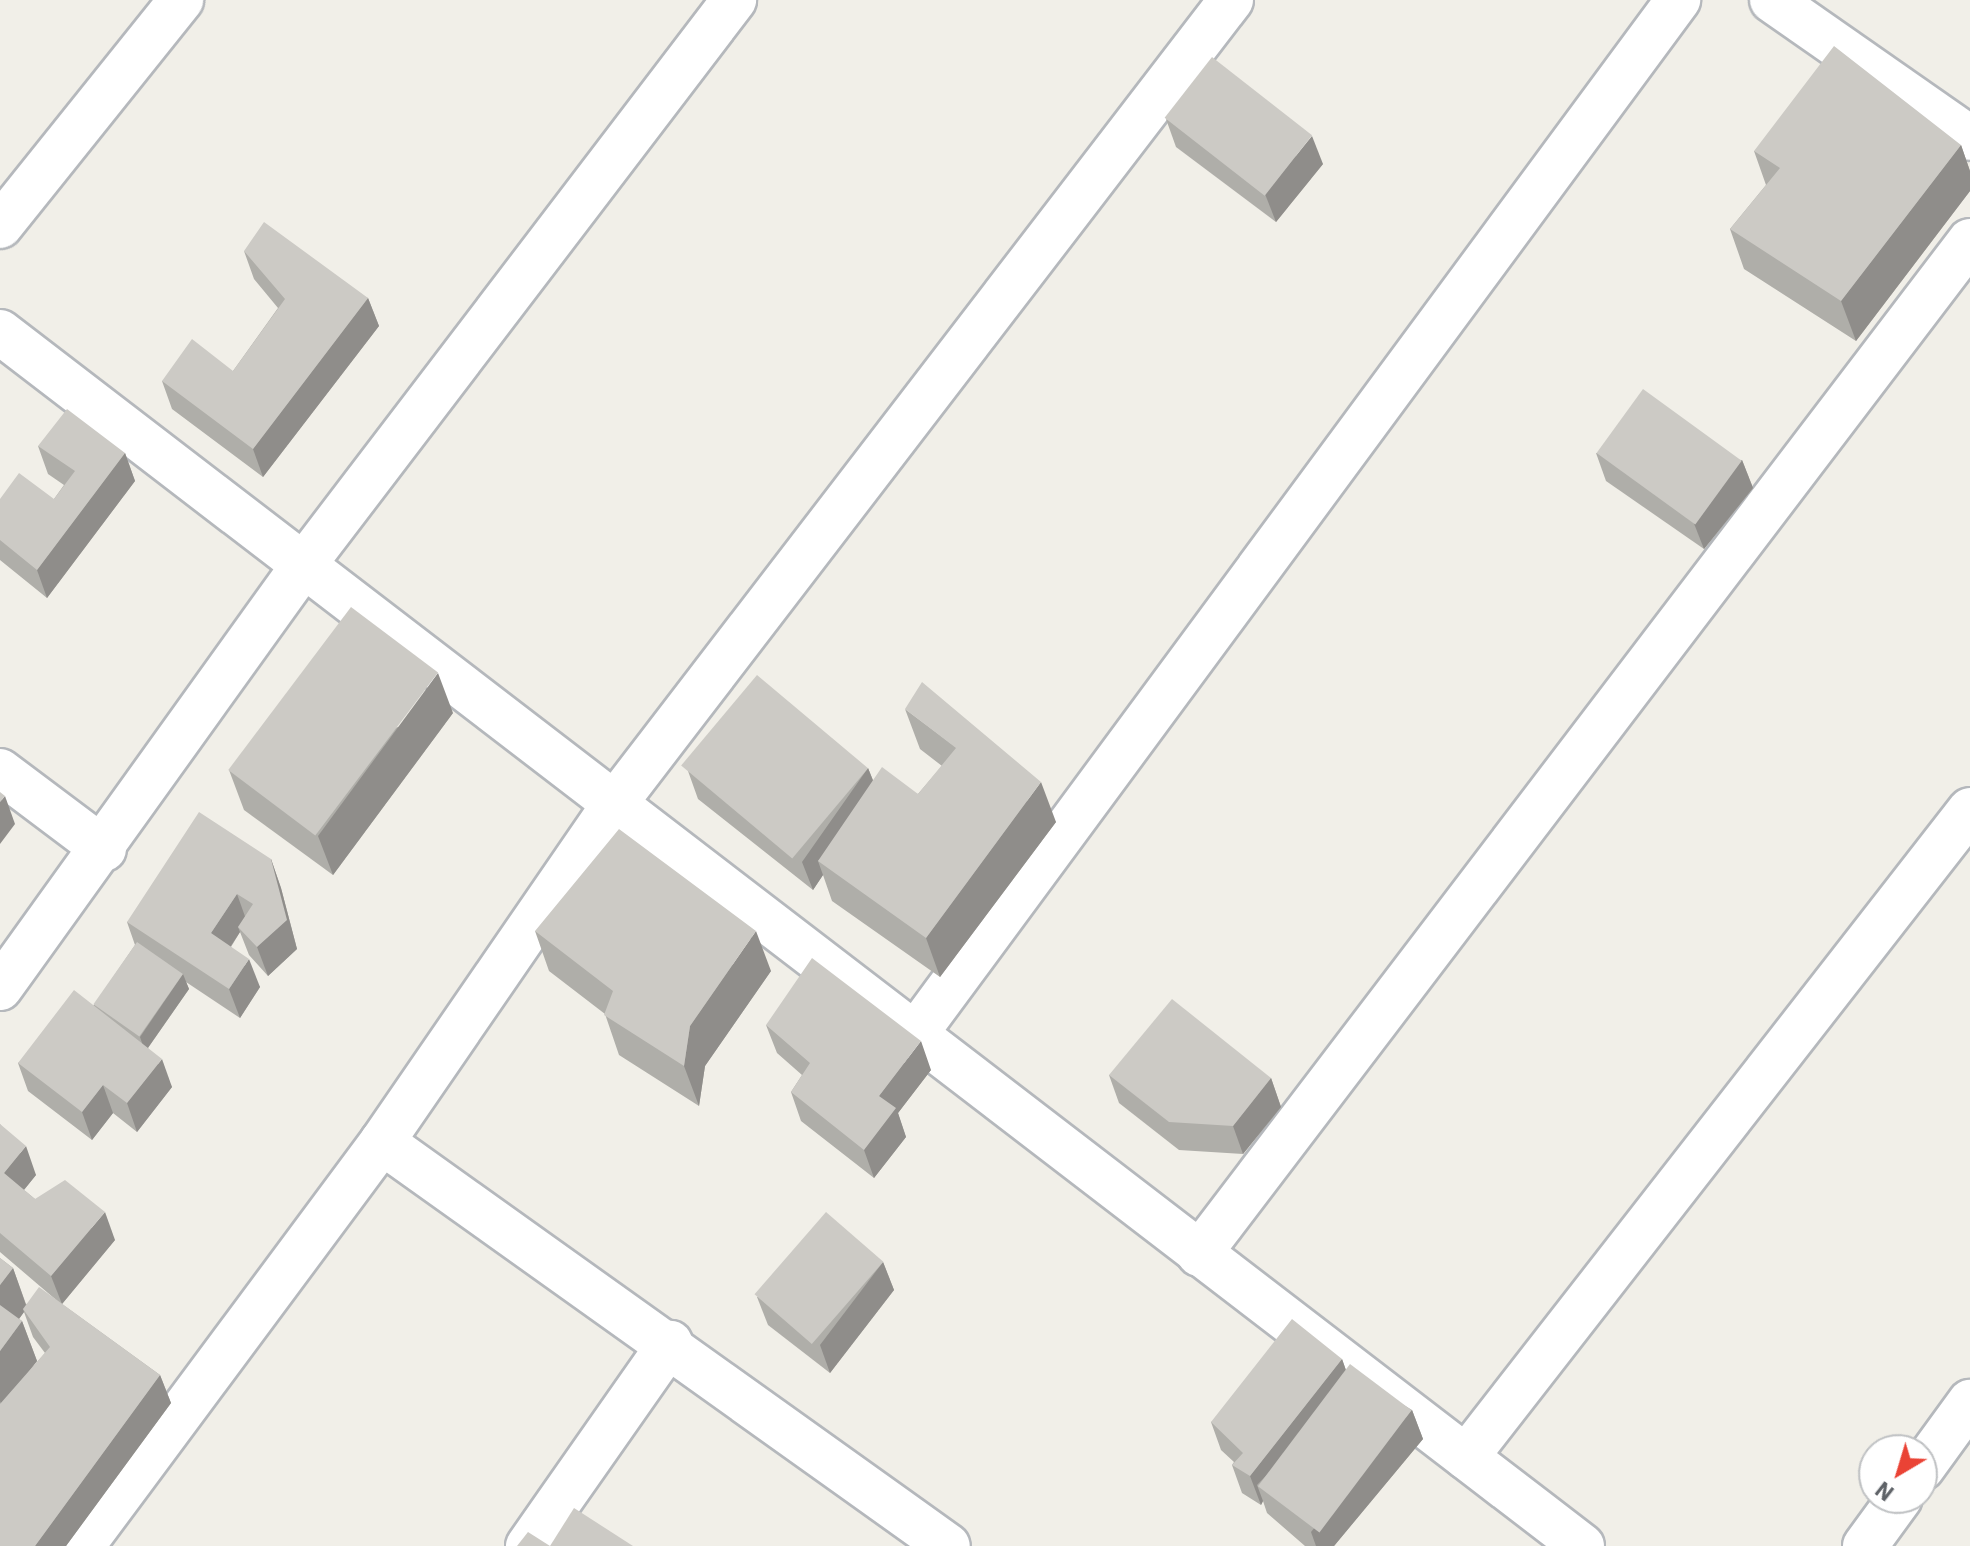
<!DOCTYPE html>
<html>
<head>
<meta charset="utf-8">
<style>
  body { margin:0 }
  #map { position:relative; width:1970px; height:1546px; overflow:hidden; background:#f1efe8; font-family:"IBM Plex Sans",sans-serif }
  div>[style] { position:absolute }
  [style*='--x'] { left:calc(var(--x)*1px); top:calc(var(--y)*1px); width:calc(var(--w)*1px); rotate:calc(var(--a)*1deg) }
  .roads { filter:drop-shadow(2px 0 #b5b8bc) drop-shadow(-2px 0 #b5b8bc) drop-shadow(0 2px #b5b8bc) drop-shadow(0 -2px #b5b8bc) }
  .minor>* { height:44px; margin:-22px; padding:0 22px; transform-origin:22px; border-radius:22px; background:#fff }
  .secondary>* { height:44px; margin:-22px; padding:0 22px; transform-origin:22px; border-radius:22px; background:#fff }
  .wall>* { inset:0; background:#afaea9 }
  .shaded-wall>* { inset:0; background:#8f8d8a }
  .building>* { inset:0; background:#cccac5; transform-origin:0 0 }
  span { translate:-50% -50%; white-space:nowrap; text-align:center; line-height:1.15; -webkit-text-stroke:8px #fff; paint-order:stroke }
  .north { position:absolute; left:1858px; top:1434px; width:80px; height:80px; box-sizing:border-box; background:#fff; border:2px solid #bfc1c3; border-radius:50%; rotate:218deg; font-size:22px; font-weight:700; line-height:32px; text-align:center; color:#5f6368 }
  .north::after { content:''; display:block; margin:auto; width:28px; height:36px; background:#ea4335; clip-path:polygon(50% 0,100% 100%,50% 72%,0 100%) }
</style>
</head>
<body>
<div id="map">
  <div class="roads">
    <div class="minor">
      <div style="--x:1772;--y:0;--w:241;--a:34.9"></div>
      <div style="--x:0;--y:226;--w:290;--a:-51.3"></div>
      <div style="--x:0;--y:332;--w:1994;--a:37.5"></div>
      <div style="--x:0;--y:771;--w:130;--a:36.9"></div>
      <div style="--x:913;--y:1037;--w:1289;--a:-53.58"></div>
      <div style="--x:382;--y:1142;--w:695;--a:35.52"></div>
      <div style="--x:1199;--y:1254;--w:1273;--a:-52.73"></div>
      <div style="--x:1466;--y:1457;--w:820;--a:-52.08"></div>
      <div style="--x:1922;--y:1468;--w:82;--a:-54"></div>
      <div style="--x:82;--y:1546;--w:503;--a:-53.4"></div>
      <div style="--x:382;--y:1142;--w:406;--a:-55.5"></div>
      <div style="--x:612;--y:807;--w:1017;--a:-52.51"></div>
      <div style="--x:528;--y:1546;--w:248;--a:-55"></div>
      <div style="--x:1865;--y:1546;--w:59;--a:-53.9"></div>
    </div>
    <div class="secondary">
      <div style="--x:0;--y:988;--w:523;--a:-54.33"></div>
      <div style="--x:305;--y:563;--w:708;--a:-52.69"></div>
    </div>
  </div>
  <div class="wall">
    <div style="clip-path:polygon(1166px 119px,1323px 164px,1276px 222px,1176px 147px)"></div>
    <div style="clip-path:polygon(1961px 145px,1970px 171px,1970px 191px,1856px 341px,1744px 269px,1730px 229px,1766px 185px,1754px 151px)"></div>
    <div style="clip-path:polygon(244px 251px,368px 298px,379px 326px,263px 477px,172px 409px,162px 381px,233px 371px,278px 308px,254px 279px)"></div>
    <div style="clip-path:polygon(38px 446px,125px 453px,135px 481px,47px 598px,0 560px,0 499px,54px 499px,64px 485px,48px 474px)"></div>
    <div style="clip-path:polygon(1596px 453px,1742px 460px,1753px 488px,1704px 549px,1606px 481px)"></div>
    <div style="clip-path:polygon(905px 709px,1056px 822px,940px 977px,832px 901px,823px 875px,813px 890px,698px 799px,688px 771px,868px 768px,873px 780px,918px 794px,942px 766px,920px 749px)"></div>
    <div style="clip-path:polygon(453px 713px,333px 875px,244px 810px,229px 770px)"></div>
    <div style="clip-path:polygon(271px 859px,281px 888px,297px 949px,268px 976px,249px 955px,240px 932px,231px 947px,260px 987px,240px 1018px,186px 982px,189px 989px,148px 1048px,172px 1087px,137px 1132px,113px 1113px,92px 1140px,28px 1091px,18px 1063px,94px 1005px,135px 945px,127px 922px)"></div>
    <div style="clip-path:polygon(535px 931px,771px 971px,705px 1066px,699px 1106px,619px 1055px,605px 1014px,549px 971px)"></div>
    <div style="clip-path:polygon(766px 1025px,931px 1070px,898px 1113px,906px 1137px,874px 1178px,801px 1121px,791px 1092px,802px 1075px,777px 1053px)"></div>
    <div style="clip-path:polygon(1109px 1075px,1271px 1078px,1281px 1107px,1243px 1154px,1179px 1150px,1119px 1103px)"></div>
    <div style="clip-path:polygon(evenodd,0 1124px,36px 1175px,24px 1190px,35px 1199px,115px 1240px,62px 1304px,160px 1375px,171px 1403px,66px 1546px,0 1546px,0 1258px,13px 1268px,26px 1304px,55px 1299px,0 1252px,0 1124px,24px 1312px,33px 1337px,45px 1353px,30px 1370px,37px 1361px,22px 1321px,19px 1319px,24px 1312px)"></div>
    <div style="clip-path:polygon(883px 1262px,894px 1290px,830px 1373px,768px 1325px,757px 1297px)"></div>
    <div style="clip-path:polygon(1342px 1359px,1346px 1370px,1412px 1410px,1423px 1439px,1334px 1546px,1305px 1546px,1267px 1513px,1263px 1501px,1261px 1505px,1242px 1493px,1232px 1465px,1234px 1462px,1221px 1450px,1211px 1422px)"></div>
  </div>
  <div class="shaded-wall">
    <div style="clip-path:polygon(1312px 136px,1323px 164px,1276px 222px,1265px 194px)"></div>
    <div style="clip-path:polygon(1961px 145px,1970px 171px,1970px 191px,1856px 341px,1841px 301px)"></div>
    <div style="clip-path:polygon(368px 298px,379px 326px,263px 477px,253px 449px)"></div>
    <div style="clip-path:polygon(125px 453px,135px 481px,47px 598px,37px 570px)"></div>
    <div style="clip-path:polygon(1742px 460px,1753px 488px,1704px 549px,1693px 521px)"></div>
    <div style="clip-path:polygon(438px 673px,453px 713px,333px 875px,318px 836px)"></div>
    <div style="clip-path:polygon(868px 768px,879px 796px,818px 861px,823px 875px,813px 890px,802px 862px)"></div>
    <div style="clip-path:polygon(1041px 782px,1056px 822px,940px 977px,926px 938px)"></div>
    <div style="clip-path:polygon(5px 796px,15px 824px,0 844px,0 802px)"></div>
    <div style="clip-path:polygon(271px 859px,281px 888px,297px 949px,268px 976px,257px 947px)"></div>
    <div style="clip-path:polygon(237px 894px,247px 922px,238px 927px,240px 932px,221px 961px,211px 933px)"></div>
    <div style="clip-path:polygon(756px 931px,771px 971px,705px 1066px,699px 1106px,684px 1066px,690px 1026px)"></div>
    <div style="clip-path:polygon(249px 959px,260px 987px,240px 1018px,229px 989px)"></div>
    <div style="clip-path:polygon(183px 974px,189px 989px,145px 1052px,140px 1037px)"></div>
    <div style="clip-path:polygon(921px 1041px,931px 1070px,898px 1113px,906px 1137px,874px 1178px,864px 1150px,879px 1096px)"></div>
    <div style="clip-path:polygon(162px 1059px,172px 1087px,137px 1132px,127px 1103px)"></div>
    <div style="clip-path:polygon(1271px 1078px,1281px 1107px,1243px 1154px,1233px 1126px)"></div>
    <div style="clip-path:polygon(103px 1085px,113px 1113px,92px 1140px,82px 1112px)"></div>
    <div style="clip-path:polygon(26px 1146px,36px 1175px,14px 1202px,4px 1173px)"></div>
    <div style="clip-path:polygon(105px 1212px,115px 1240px,62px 1304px,51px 1276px)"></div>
    <div style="clip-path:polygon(883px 1262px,894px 1290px,830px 1373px,820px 1345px)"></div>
    <div style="clip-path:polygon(13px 1268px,27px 1308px,23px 1309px,24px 1312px,5px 1338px,0 1323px,0 1285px)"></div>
    <div style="clip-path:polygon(22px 1321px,37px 1361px,2px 1407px,0 1401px,0 1351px)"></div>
    <div style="clip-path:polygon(1342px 1359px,1352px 1388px,1257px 1485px,1263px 1501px,1261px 1505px,1250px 1476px)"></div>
    <div style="clip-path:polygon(160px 1375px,171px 1403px,66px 1546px,35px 1546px)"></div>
    <div style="clip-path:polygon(1412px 1410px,1423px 1439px,1334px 1546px,1316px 1546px,1311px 1532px)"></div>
  </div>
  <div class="building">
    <div style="clip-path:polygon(1834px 46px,1961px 145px,1841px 301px,1730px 229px,1780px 168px,1754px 151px)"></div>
    <div style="left:1212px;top:57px;width:127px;height:77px;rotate:38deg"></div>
    <div style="clip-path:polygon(264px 222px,368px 298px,253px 449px,162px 381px,192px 339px,233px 371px,285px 299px,244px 251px)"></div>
    <div style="left:1643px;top:389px;width:122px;height:79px;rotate:36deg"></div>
    <div style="clip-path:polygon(67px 409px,125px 453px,37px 570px,0 540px,0 499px,19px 473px,54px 499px,75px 471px,38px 446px)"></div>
    <div style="left:351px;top:607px;width:109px;height:204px;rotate:37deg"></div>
    <div style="left:757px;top:675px;width:145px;height:118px;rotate:40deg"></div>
    <div style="clip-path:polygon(922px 682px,1041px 782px,926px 938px,818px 861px,882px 767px,918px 794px,956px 748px,905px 709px)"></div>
    <div style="clip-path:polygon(0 792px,5px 796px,0 802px)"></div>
    <div style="clip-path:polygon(199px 812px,271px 859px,287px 920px,257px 947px,238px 927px,253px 904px,237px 894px,211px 933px,249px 959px,229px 989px,127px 922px)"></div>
    <div style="clip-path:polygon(619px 829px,756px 931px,690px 1026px,684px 1066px,604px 1015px,613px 991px,535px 931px)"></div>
    <div style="left:137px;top:942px;width:56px;height:76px;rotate:35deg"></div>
    <div style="clip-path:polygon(812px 958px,921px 1041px,879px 1096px,896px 1108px,864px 1150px,791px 1092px,810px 1063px,766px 1025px)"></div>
    <div style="clip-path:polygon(74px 990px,162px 1059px,127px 1103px,103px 1085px,82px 1112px,18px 1063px)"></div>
    <div style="clip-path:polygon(1172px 999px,1271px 1078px,1233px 1126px,1169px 1122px,1109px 1075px)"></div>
    <div style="clip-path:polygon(0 1124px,26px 1146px,4px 1173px,35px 1199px,65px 1180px,105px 1212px,51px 1276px,0 1233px)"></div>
    <div style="left:826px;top:1212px;width:76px;height:109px;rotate:41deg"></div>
    <div style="clip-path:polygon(0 1258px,13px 1268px,0 1285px)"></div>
    <div style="clip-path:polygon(39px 1287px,160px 1375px,35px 1546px,0 1546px,0 1404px,50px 1347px,23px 1309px)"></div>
    <div style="clip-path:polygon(0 1305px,22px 1321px,0 1351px)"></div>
    <div style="clip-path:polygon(1292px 1319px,1342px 1359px,1250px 1476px,1232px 1465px,1243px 1453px,1211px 1422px)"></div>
    <div style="left:1350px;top:1364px;width:77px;height:153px;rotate:37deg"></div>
    <div style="clip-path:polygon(574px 1508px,633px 1546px,550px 1546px)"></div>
    <div style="clip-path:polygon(528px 1532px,550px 1546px,517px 1546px)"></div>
  </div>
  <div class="north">N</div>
</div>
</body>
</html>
